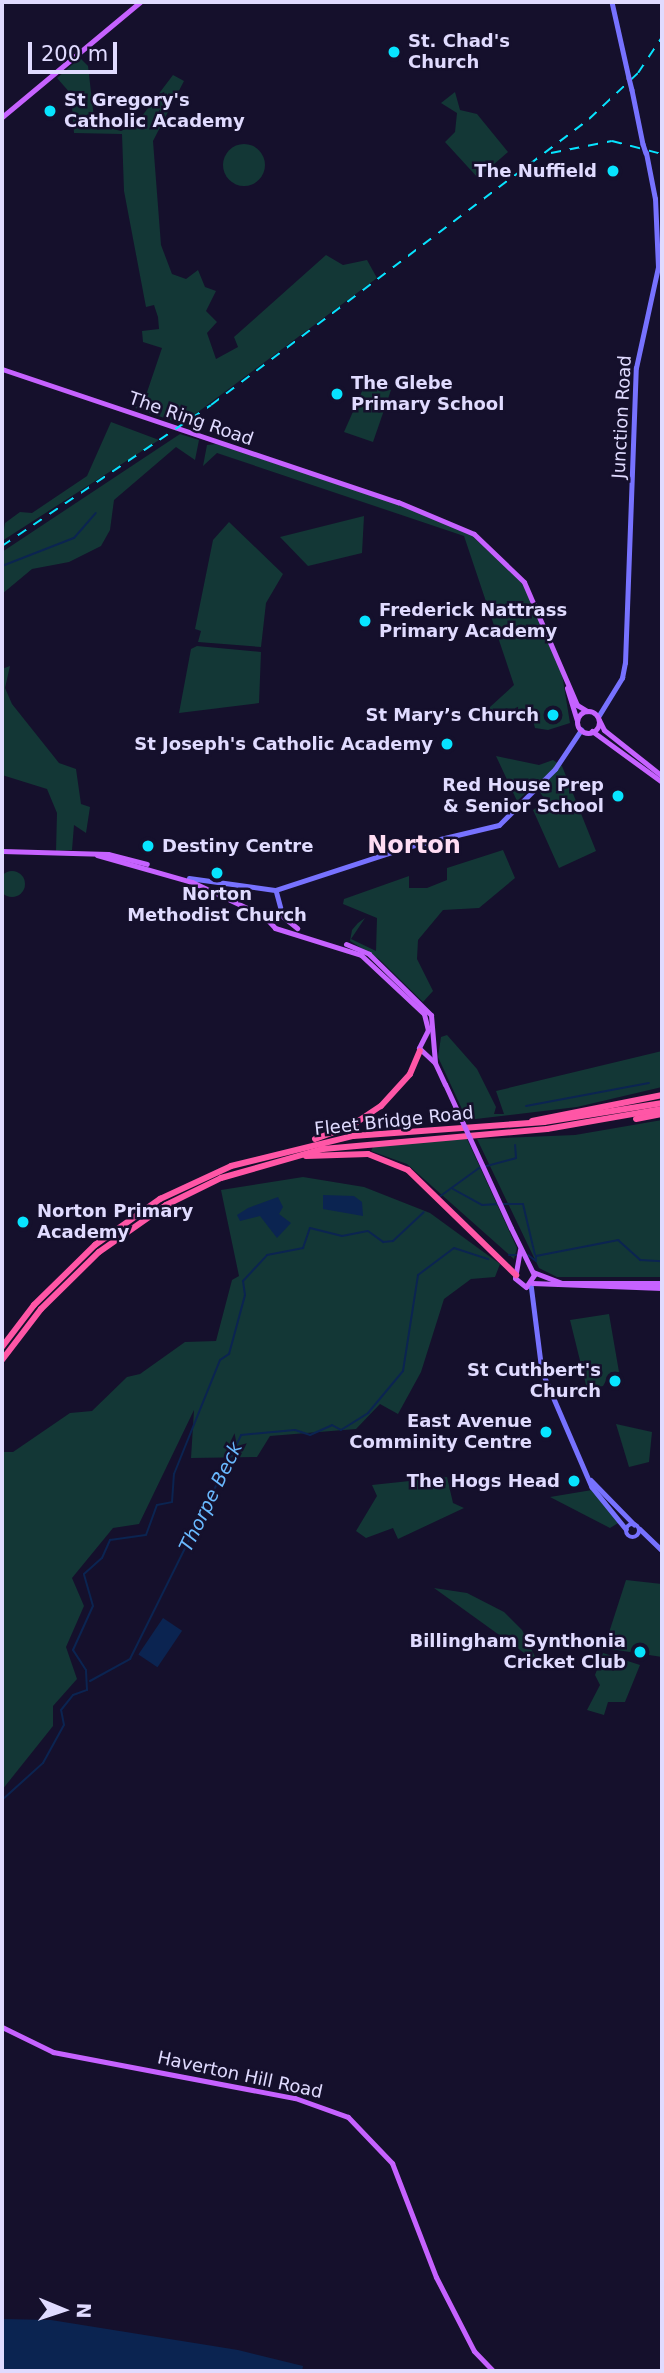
<!DOCTYPE html>
<html>
<head>
<meta charset="utf-8">
<style>
  body { margin:0 }
  #map { position:relative; width:664px; height:2373px; overflow:hidden; background:#15102c; font-family:"DejaVu Sans",sans-serif }
  div>[style] { position:absolute }
  [style*='--x'] { left:calc(var(--x)*1px); top:calc(var(--y)*1px); width:calc(var(--w)*1px); rotate:calc(var(--a)*1deg) }
  .green>* { inset:0; background:#133736 }
  .round { border-radius:50% }
  .water>* { inset:0; background:#0b2451; transform-origin:0 0 }
  .stream>* { height:2px; margin:-1px; padding:0 1px; transform-origin:1px; border-radius:1px; background:#0b2451 }
  .secondary>* { height:4.5px; margin:-2.25px; padding:0 2.25px; transform-origin:2.25px; border-radius:2.25px; background:#7772ff }
  .secondary>.ring { margin:-2.25px; padding:0; box-sizing:content-box; background:none; border:4.5px solid #7772ff; border-radius:50% }
  .primary>* { height:5px; margin:-2.5px; padding:0 2.5px; transform-origin:2.5px; border-radius:2.5px; background:#c662ff }
  .primary>.ring { margin:-2.5px; padding:0; box-sizing:content-box; background:none; border:5px solid #c662ff; border-radius:50% }
  .highway>* { height:6px; margin:-3px; padding:0 3px; transform-origin:3px; border-radius:3px; background:#ff56a6 }
  .rail>* { height:2px; margin-top:-1px; transform-origin:0; background:repeating-linear-gradient(90deg,#07e4ff 0 10px,transparent 0 19px) }
  .secondary-bridge>* { height:4.5px; margin:-2.25px; padding:0 2.25px; transform-origin:2.25px; border-radius:2.25px; background:#7772ff }
  .primary-bridge>* { height:5px; margin:-2.5px; padding:0 2.5px; transform-origin:2.5px; border-radius:2.5px; background:#c662ff }
  .dots>* { width:19px; height:19px; translate:-50% -50%; box-sizing:border-box; border:4px solid #15102c; border-radius:50% }
  span { translate:-50% -50%; white-space:nowrap; text-align:center; line-height:1.15; -webkit-text-stroke:5px #15102c; paint-order:stroke }
  .poi-label { font-size:18px; color:#e0dbff; font-weight:700 }
  .left { translate:0 -50%; text-align:left }
  .right { translate:-100% -50%; text-align:right }
  .street-label { font-size:18px; color:#e0dbff }
  .water-label { font-size:19px; color:#69b9ff; font-style:italic }
  .district-label { font-size:24px; color:#ffddf3; font-weight:700 }
  .frame { position:absolute; inset:0; border:4px solid #e0dbff; pointer-events:none }
  .north { position:absolute; left:28px; top:2275px; width:70px; height:70px; -webkit-text-stroke:5px #15102c; paint-order:stroke; rotate:92deg; font-size:19px; font-weight:700; line-height:28px; text-align:center; color:#e0dbff }
  .north::after { content:''; display:block; margin:auto; width:24px; height:32px; background:#e0dbff; clip-path:polygon(50% 0,100% 100%,50% 72%,0 100%) }
  .scale { position:absolute; left:28px; top:42px; width:89px; height:32px; box-sizing:border-box; border:4px solid #e0dbff; border-top:0; padding-left:9px; font-size:21px; line-height:24px; white-space:nowrap; color:#e0dbff; -webkit-text-stroke:5px #15102c; paint-order:stroke }
</style>
</head>
<body>
<div id="map">
  <div class="green">
    <div style="clip-path:polygon(80px 58px,88px 66px,94px 118px,101px 126px,121px 131px,136px 124px,173px 75px,184px 81px,153px 141px,161px 245px,172px 274px,186px 279px,198px 270px,205px 287px,216px 291px,206px 311px,217px 322px,207px 333px,216px 359px,238px 347px,234px 337px,326px 255px,343px 265px,367px 260px,377px 278px,182px 424px,135px 408px,144px 401px,162px 348px,143px 342px,142px 331px,159px 329px,158px 317px,154px 305px,146px 307px,124px 191px,122px 134px,74px 133px,71px 94px,57px 78px)"></div>
    <div style="clip-path:polygon(455px 92px,460px 110px,477px 114px,508px 152px,478px 178px,445px 142px,455px 132px,457px 113px,441px 103px)"></div>
    <div class="round" style="left:223px;top:144px;width:42px;height:42px"></div>
    <div style="clip-path:polygon(367px 380px,391px 390px,373px 442px,344px 432px)"></div>
    <div style="clip-path:polygon(111px 422px,159px 440px,2px 541px,5px 523px,20px 512px,32px 513px,87px 476px)"></div>
    <div style="clip-path:polygon(180px 434px,199px 440px,195px 460px,176px 447px,114px 500px,110px 530px,101px 546px,69px 562px,32px 569px,2px 594px,2px 552px)"></div>
    <div style="clip-path:polygon(216px 444px,413px 509px,471px 535px,519px 578px,529px 594px,562px 674px,570px 723px,548px 730px,535px 728px,531px 713px,489px 717px,490px 707px,514px 685px,464px 536px,217px 453px,203px 466px,207px 445px)"></div>
    <div style="clip-path:polygon(364px 516px,362px 553px,308px 566px,280px 537px)"></div>
    <div style="clip-path:polygon(229px 522px,283px 574px,266px 603px,261px 647px,198px 642px,201px 631px,195px 629px,213px 540px)"></div>
    <div style="clip-path:polygon(197px 646px,261px 652px,259px 703px,179px 713px,191px 649px)"></div>
    <div style="clip-path:polygon(10px 666px,5px 688px,12px 704px,59px 763px,76px 769px,81px 804px,90px 807px,86px 833px,74px 825px,72px 850px,56px 851px,57px 813px,47px 789px,2px 775px,2px 669px)"></div>
    <div style="clip-path:polygon(496px 756px,539px 765px,553px 760px,562px 766px,596px 851px,559px 868px,533px 810px,546px 801px,535px 785px,517px 801px)"></div>
    <div style="clip-path:polygon(503px 850px,515px 878px,479px 908px,443px 910px,418px 940px,417px 959px,433px 991px,423px 1002px,379px 959px,350px 941px,352px 930px,358px 923px,365px 918px,351px 939px,376px 951px,377px 918px,343px 904px,344px 899px,409px 876px,409px 888px,427px 888px,447px 880px,447px 868px)"></div>
    <div class="round" style="left:-1px;top:871px;width:26px;height:26px"></div>
    <div style="clip-path:polygon(447px 1035px,477px 1069px,496px 1107px,494px 1114px,504px 1114px,496px 1091px,662px 1051px,662px 1087px,577px 1107px,467px 1120px,438px 1057px,441px 1037px)"></div>
    <div style="clip-path:polygon(662px 1120px,662px 1277px,557px 1277px,539px 1268px,477px 1139px,575px 1135px)"></div>
    <div style="clip-path:polygon(467px 1139px,517px 1248px,514px 1259px,407px 1164px,371px 1151px,374px 1145px)"></div>
    <div style="clip-path:polygon(303px 1177px,364px 1187px,430px 1213px,500px 1264px,495px 1277px,471px 1279px,444px 1299px,421px 1372px,398px 1414px,380px 1404px,356px 1429px,270px 1436px,257px 1457px,191px 1458px,194px 1410px,139px 1524px,113px 1528px,72px 1578px,84px 1606px,66px 1647px,77px 1679px,53px 1706px,53px 1726px,2px 1790px,2px 1452px,13px 1452px,70px 1413px,92px 1411px,127px 1377px,140px 1374px,185px 1342px,216px 1341px,232px 1280px,239px 1276px,221px 1190px)"></div>
    <div style="clip-path:polygon(609px 1314px,619px 1372px,611px 1372px,603px 1386px,587px 1389px,570px 1320px)"></div>
    <div style="clip-path:polygon(616px 1424px,652px 1432px,649px 1462px,629px 1467px)"></div>
    <div style="clip-path:polygon(447px 1477px,453px 1503px,464px 1508px,398px 1539px,393px 1528px,366px 1538px,356px 1531px,377px 1496px,372px 1485px)"></div>
    <div style="clip-path:polygon(592px 1490px,613px 1513px,620px 1522px,610px 1528px,550px 1497px)"></div>
    <div style="clip-path:polygon(626px 1580px,662px 1584px,662px 1657px,604px 1648px)"></div>
    <div style="clip-path:polygon(434px 1588px,467px 1593px,504px 1612px,522px 1630px,538px 1663px)"></div>
    <div style="clip-path:polygon(603px 1653px,640px 1665px,625px 1702px,608px 1702px,604px 1715px,587px 1710px,600px 1685px,595px 1675px)"></div>
  </div>
  <div class="water">
    <div style="clip-path:polygon(323px 1195px,354px 1196px,362px 1202px,363px 1216px,323px 1209px)"></div>
    <div style="clip-path:polygon(278px 1197px,283px 1207px,279px 1214px,291px 1223px,277px 1238px,260px 1216px,240px 1221px,237px 1215px,248px 1208px)"></div>
    <div style="left:163px;top:1618px;width:23px;height:44px;rotate:34deg"></div>
    <div style="clip-path:polygon(2px 2319px,51px 2320px,238px 2350px,303px 2366px,302px 2371px,2px 2371px)"></div>
  </div>
  <div class="stream">
    <div style="--x:2;--y:566;--w:77;--a:-21.3"></div>
    <div style="--x:74;--y:538;--w:33;--a:-49"></div>
    <div style="--x:526;--y:1106;--w:125;--a:-10.6"></div>
    <div style="--x:453;--y:1189;--w:33;--a:29"></div>
    <div style="--x:482;--y:1205;--w:16;--a:-4"></div>
    <div style="--x:439;--y:1197;--w:49;--a:-35.9"></div>
    <div style="--x:479;--y:1168;--w:38;--a:-15"></div>
    <div style="--x:516;--y:1158;--w:13;--a:-94"></div>
    <div style="--x:503;--y:1204;--w:20;--a:0"></div>
    <div style="--x:523;--y:1204;--w:52;--a:76.8"></div>
    <div style="--x:509;--y:1255;--w:8;--a:0"></div>
    <div style="--x:528;--y:1255;--w:10;--a:37"></div>
    <div style="--x:536;--y:1261;--w:5;--a:-90"></div>
    <div style="--x:536;--y:1256;--w:84;--a:-11"></div>
    <div style="--x:618;--y:1240;--w:30;--a:42"></div>
    <div style="--x:640;--y:1260;--w:22;--a:3"></div>
    <div style="--x:90;--y:1681;--w:46;--a:-28.8"></div>
    <div style="--x:130;--y:1659;--w:250;--a:-63.6"></div>
    <div style="--x:241;--y:1435;--w:54;--a:-5.3"></div>
    <div style="--x:295;--y:1430;--w:16;--a:18"></div>
    <div style="--x:310;--y:1435;--w:24;--a:-24"></div>
    <div style="--x:332;--y:1425;--w:10;--a:29"></div>
    <div style="--x:341;--y:1430;--w:32;--a:-32"></div>
    <div style="--x:368;--y:1413;--w:55;--a:-50.2"></div>
    <div style="--x:403;--y:1371;--w:97;--a:-81.1"></div>
    <div style="--x:418;--y:1275;--w:45;--a:-36.9"></div>
    <div style="--x:454;--y:1248;--w:36;--a:18"></div>
    <div style="--x:2;--y:1800;--w:55;--a:-42.1"></div>
    <div style="--x:43;--y:1763;--w:43;--a:-61.1"></div>
    <div style="--x:64;--y:1725;--w:15;--a:-101"></div>
    <div style="--x:61;--y:1710;--w:19;--a:-51"></div>
    <div style="--x:73;--y:1695;--w:15;--a:-20"></div>
    <div style="--x:87;--y:1690;--w:20;--a:-93"></div>
    <div style="--x:86;--y:1670;--w:24;--a:-123"></div>
    <div style="--x:73;--y:1650;--w:48;--a:-65.6"></div>
    <div style="--x:93;--y:1606;--w:33;--a:-106"></div>
    <div style="--x:84;--y:1574;--w:24;--a:-42"></div>
    <div style="--x:102;--y:1558;--w:20;--a:-66"></div>
    <div style="--x:110;--y:1540;--w:36;--a:-8"></div>
    <div style="--x:146;--y:1535;--w:32;--a:-70"></div>
    <div style="--x:157;--y:1505;--w:15;--a:-11"></div>
    <div style="--x:172;--y:1502;--w:28;--a:-86"></div>
    <div style="--x:174;--y:1474;--w:123;--a:-68"></div>
    <div style="--x:220;--y:1360;--w:11;--a:-34"></div>
    <div style="--x:229;--y:1354;--w:61;--a:-74.8"></div>
    <div style="--x:245;--y:1295;--w:14;--a:-98"></div>
    <div style="--x:243;--y:1281;--w:35;--a:-47"></div>
    <div style="--x:267;--y:1255;--w:37;--a:-11"></div>
    <div style="--x:303;--y:1248;--w:21;--a:-71"></div>
    <div style="--x:310;--y:1228;--w:33;--a:14"></div>
    <div style="--x:342;--y:1236;--w:26;--a:-11"></div>
    <div style="--x:368;--y:1231;--w:19;--a:36"></div>
    <div style="--x:383;--y:1242;--w:10;--a:-6"></div>
    <div style="--x:393;--y:1241;--w:42;--a:-43.1"></div>
  </div>
  <div class="secondary">
    <div style="--x:612;--y:2;--w:78;--a:77.4"></div>
    <div style="--x:632;--y:90;--w:55;--a:78.5"></div>
    <div style="--x:598;--y:717;--w:46;--a:-58.4"></div>
    <div style="--x:622;--y:678;--w:15;--a:-79"></div>
    <div style="--x:625;--y:663;--w:295;--a:-87.9"></div>
    <div style="--x:636;--y:368;--w:103;--a:-77.7"></div>
    <div style="--x:658;--y:267;--w:68;--a:-92.5"></div>
    <div style="--x:655;--y:199;--w:47;--a:-101.1"></div>
    <div style="--x:189;--y:878;--w:88;--a:7.9"></div>
    <div style="--x:276;--y:890;--w:142;--a:-18.1"></div>
    <div style="--x:411;--y:846;--w:90;--a:-13.4"></div>
    <div style="--x:499;--y:825;--w:79;--a:-45"></div>
    <div style="--x:555;--y:769;--w:47;--a:-56.3"></div>
    <div style="--x:276;--y:890;--w:27;--a:75"></div>
    <div style="--x:531;--y:1284;--w:88;--a:82.8"></div>
    <div style="--x:542;--y:1371;--w:126;--a:66.7"></div>
    <div style="--x:592;--y:1487;--w:54;--a:51"></div>
    <div style="--x:591;--y:1480;--w:62;--a:45.7"></div>
    <div class="ring" style="left:626px;top:1524px;width:9.5px;height:9.5px"></div>
    <div style="--x:640;--y:1529;--w:30;--a:44"></div>
  </div>
  <div class="primary">
    <div style="--x:2;--y:117;--w:180;--a:-39.8"></div>
    <div style="--x:2;--y:369;--w:418;--a:18.6"></div>
    <div style="--x:398;--y:502;--w:82;--a:22.8"></div>
    <div style="--x:474;--y:534;--w:69;--a:43.8"></div>
    <div style="--x:524;--y:582;--w:134;--a:66.7"></div>
    <div style="--x:577;--y:705;--w:12;--a:31"></div>
    <div style="--x:567;--y:688;--w:34;--a:73"></div>
    <div class="ring" style="left:577px;top:711px;width:17px;height:17px"></div>
    <div style="--x:599;--y:720;--w:11;--a:63"></div>
    <div style="--x:604;--y:730;--w:74;--a:38.4"></div>
    <div style="--x:592;--y:731;--w:87;--a:36.1"></div>
    <div style="--x:2;--y:851;--w:106;--a:1.6"></div>
    <div style="--x:108;--y:854;--w:40;--a:14.4"></div>
    <div style="--x:97;--y:855;--w:99;--a:15.9"></div>
    <div style="--x:192;--y:882;--w:80;--a:25.3"></div>
    <div style="--x:264;--y:916;--w:16;--a:47"></div>
    <div style="--x:275;--y:928;--w:90;--a:17.4"></div>
    <div style="--x:361;--y:955;--w:86;--a:43.1"></div>
    <div style="--x:424;--y:1014;--w:16;--a:76"></div>
    <div style="--x:428;--y:1030;--w:20;--a:117"></div>
    <div style="--x:419;--y:1048;--w:22;--a:43"></div>
    <div style="--x:435;--y:1063;--w:23;--a:65"></div>
    <div style="--x:264;--y:916;--w:17;--a:-3"></div>
    <div style="--x:281;--y:915;--w:21;--a:39"></div>
    <div style="--x:346;--y:944;--w:25;--a:23"></div>
    <div style="--x:369;--y:954;--w:87;--a:44.5"></div>
    <div style="--x:431;--y:1015;--w:48;--a:85.2"></div>
    <div style="--x:511;--y:1228;--w:52;--a:63.9"></div>
    <div style="--x:534;--y:1275;--w:14;--a:124"></div>
    <div style="--x:526;--y:1287;--w:14;--a:-141"></div>
    <div style="--x:515;--y:1278;--w:29;--a:-80"></div>
    <div style="--x:533;--y:1272;--w:31;--a:21"></div>
    <div style="--x:562;--y:1283;--w:100;--a:0"></div>
    <div style="--x:532;--y:1283;--w:130;--a:2.2"></div>
    <div style="--x:2;--y:2027;--w:57;--a:26.1"></div>
    <div style="--x:53;--y:2052;--w:246;--a:10.8"></div>
    <div style="--x:295;--y:2098;--w:56;--a:19.7"></div>
    <div style="--x:348;--y:2117;--w:64;--a:46.3"></div>
    <div style="--x:392;--y:2163;--w:122;--a:68.9"></div>
    <div style="--x:436;--y:2277;--w:83;--a:62.8"></div>
    <div style="--x:474;--y:2351;--w:28;--a:46"></div>
  </div>
  <div class="highway">
    <div style="--x:636;--y:1119;--w:26;--a:-11"></div>
    <div style="--x:532;--y:1121;--w:133;--a:-11.3"></div>
    <div style="--x:315;--y:1139;--w:38;--a:-20"></div>
    <div style="--x:351;--y:1126;--w:36;--a:-34"></div>
    <div style="--x:381;--y:1106;--w:43;--a:-47.8"></div>
    <div style="--x:410;--y:1074;--w:25;--a:-67"></div>
    <div style="--x:306;--y:1156;--w:62;--a:-1.8"></div>
    <div style="--x:368;--y:1154;--w:43;--a:21.8"></div>
    <div style="--x:408;--y:1170;--w:151;--a:44.2"></div>
    <div style="--x:2;--y:1347;--w:53;--a:-52.7"></div>
    <div style="--x:34;--y:1305;--w:86;--a:-44.5"></div>
    <div style="--x:95;--y:1245;--w:80;--a:-35.3"></div>
    <div style="--x:160;--y:1199;--w:78;--a:-24.9"></div>
    <div style="--x:231;--y:1166;--w:126;--a:-13.8"></div>
    <div style="--x:353;--y:1136;--w:192;--a:-4.2"></div>
    <div style="--x:544;--y:1122;--w:120;--a:-9.1"></div>
    <div style="--x:2;--y:1360;--w:64;--a:-52.6"></div>
    <div style="--x:41;--y:1309;--w:81;--a:-44.5"></div>
    <div style="--x:99;--y:1252;--w:82;--a:-35"></div>
    <div style="--x:166;--y:1205;--w:61;--a:-26.1"></div>
    <div style="--x:221;--y:1178;--w:106;--a:-15.9"></div>
    <div style="--x:323;--y:1149;--w:225;--a:-5.1"></div>
    <div style="--x:547;--y:1129;--w:117;--a:-9.9"></div>
  </div>
  <div class="rail">
    <div style="--x:551;--y:153;--w:62;--a:-11.1"></div>
    <div style="--x:612;--y:141;--w:52;--a:14.6"></div>
    <div style="--x:2;--y:546;--w:252;--a:-34"></div>
    <div style="--x:211;--y:405;--w:474;--a:-37.1"></div>
    <div style="--x:589;--y:119;--w:67;--a:-43.2"></div>
    <div style="--x:638;--y:73;--w:43;--a:-56.3"></div>
  </div>
  <div class="secondary-bridge">
    <div style="--x:629;--y:78;--w:12;--a:76"></div>
    <div style="--x:643;--y:144;--w:9;--a:72"></div>
  </div>
  <div class="primary-bridge">
    <div style="--x:445;--y:1084;--w:158;--a:65.4"></div>
  </div>
  <div class="dots">
    <div style="left:394px;top:52px;background:#07e4ff"></div>
    <div style="left:50px;top:111px;background:#07e4ff"></div>
    <div style="left:613px;top:171px;background:#07e4ff"></div>
    <div style="left:337px;top:394px;background:#07e4ff"></div>
    <div style="left:365px;top:621px;background:#07e4ff"></div>
    <div style="left:553px;top:715px;background:#07e4ff"></div>
    <div style="left:447px;top:744px;background:#07e4ff"></div>
    <div style="left:618px;top:796px;background:#07e4ff"></div>
    <div style="left:148px;top:846px;background:#07e4ff"></div>
    <div style="left:217px;top:873px;background:#07e4ff"></div>
    <div style="left:23px;top:1222px;background:#07e4ff"></div>
    <div style="left:615px;top:1381px;background:#07e4ff"></div>
    <div style="left:546px;top:1432px;background:#07e4ff"></div>
    <div style="left:574px;top:1481px;background:#07e4ff"></div>
    <div style="left:640px;top:1652px;background:#07e4ff"></div>
  </div>
  <div class="poi-label">
    <span class="left" style="left:408px;top:52px">St. Chad's<br>Church</span>
    <span class="left" style="left:64px;top:111px">St Gregory's<br>Catholic Academy</span>
    <span class="right" style="left:597px;top:171px">The Nuffield</span>
    <span class="left" style="left:351px;top:394px">The Glebe<br>Primary School</span>
    <span class="left" style="left:379px;top:621px">Frederick Nattrass<br>Primary Academy</span>
    <span class="right" style="left:539px;top:715px">St Mary’s Church</span>
    <span class="right" style="left:433px;top:744px">St Joseph's Catholic Academy</span>
    <span class="right" style="left:604px;top:796px">Red House Prep<br>&amp; Senior School</span>
    <span class="left" style="left:162px;top:846px">Destiny Centre</span>
    <span style="left:217px;top:905px">Norton<br>Methodist Church</span>
    <span class="left" style="left:37px;top:1222px">Norton Primary<br>Academy</span>
    <span class="right" style="left:601px;top:1381px">St Cuthbert's<br>Church</span>
    <span class="right" style="left:532px;top:1432px">East Avenue<br>Comminity Centre</span>
    <span class="right" style="left:560px;top:1481px">The Hogs Head</span>
    <span class="right" style="left:626px;top:1652px">Billingham Synthonia<br>Cricket Club</span>
  </div>
  <div class="street-label">
    <span style="left:622px;top:417px;rotate:-87deg">Junction Road</span>
    <span style="left:191px;top:419px;rotate:19deg">The Ring Road</span>
    <span style="left:394px;top:1121px;rotate:-6deg">Fleet Bridge Road</span>
    <span style="left:240px;top:2075px;rotate:12deg">Haverton Hill Road</span>
  </div>
  <div class="water-label">
    <span style="left:211px;top:1497px;rotate:-64deg">Thorpe Beck</span>
  </div>
  <div class="district-label">
    <span style="left:414px;top:846px">Norton</span>
  </div>
  <div class="frame"></div>
  <div class="north">N</div>
  <div class="scale">200 m</div>
</div>
</body>
</html>
